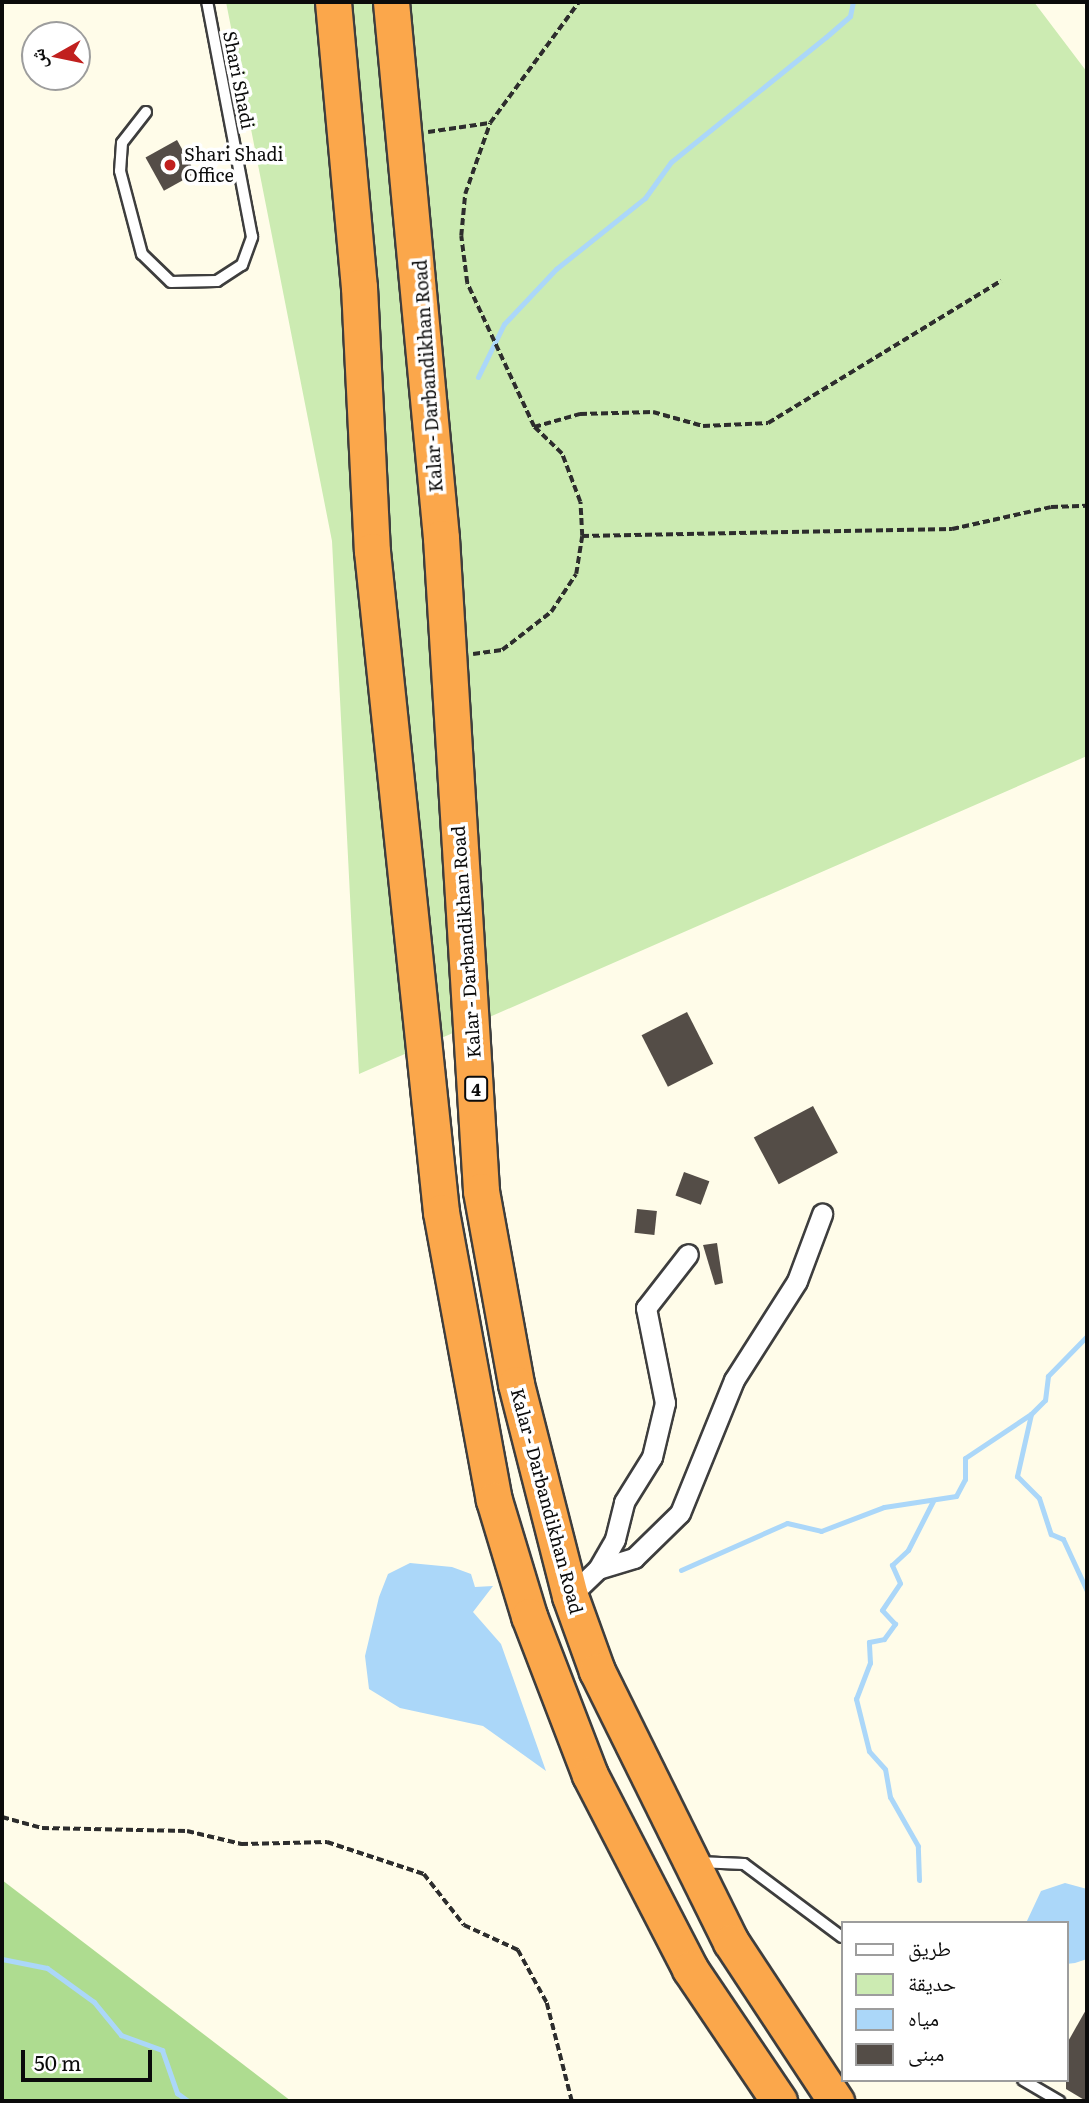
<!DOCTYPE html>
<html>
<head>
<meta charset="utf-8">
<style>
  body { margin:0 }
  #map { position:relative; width:1089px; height:2103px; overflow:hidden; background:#fffce9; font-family:Literata,"Noto Naskh Arabic",serif }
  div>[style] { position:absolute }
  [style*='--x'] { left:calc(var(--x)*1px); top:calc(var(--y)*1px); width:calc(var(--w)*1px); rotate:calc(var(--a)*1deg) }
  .green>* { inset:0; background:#ccebb2 }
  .forest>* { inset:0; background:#aedc90 }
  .water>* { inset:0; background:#abd7f9 }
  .stream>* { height:5px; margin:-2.5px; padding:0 2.5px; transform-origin:2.5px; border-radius:2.5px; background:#abd7f9 }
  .building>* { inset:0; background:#544d47; transform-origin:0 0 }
  .path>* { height:3.5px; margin-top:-1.75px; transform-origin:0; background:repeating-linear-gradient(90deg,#2d2d2d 0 7px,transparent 0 10.5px) }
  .roads { filter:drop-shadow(2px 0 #3e3e3e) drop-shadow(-2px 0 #3e3e3e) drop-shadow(0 2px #3e3e3e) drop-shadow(0 -2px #3e3e3e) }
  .lane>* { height:10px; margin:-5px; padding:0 5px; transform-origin:5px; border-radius:5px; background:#fff }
  .street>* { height:19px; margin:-9.5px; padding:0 9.5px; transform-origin:9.5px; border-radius:9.5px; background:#fff }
  .highway>* { height:35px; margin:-17.5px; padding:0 17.5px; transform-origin:17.5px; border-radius:17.5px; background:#fba74b }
  .dots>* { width:19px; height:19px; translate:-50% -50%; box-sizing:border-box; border:4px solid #fff; border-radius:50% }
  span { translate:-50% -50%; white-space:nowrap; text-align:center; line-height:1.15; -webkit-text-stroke:7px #fff; paint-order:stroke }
  .shield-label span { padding:2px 5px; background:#fff; border:2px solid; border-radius:5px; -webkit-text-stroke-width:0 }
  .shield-label { font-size:16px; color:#0b0b0b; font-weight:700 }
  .street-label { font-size:18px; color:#0b0b0b }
  .poi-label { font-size:18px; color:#0b0b0b }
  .left { translate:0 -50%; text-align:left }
  .frame { position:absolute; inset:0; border:4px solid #0b0b0b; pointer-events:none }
  .legend { position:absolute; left:841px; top:1921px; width:228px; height:161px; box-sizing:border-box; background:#fff; border:2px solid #9d9d9d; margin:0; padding:9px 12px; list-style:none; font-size:21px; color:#0b0b0b }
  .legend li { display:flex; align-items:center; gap:14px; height:35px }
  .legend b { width:35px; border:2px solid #9d9d9d }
  .north { position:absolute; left:21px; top:21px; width:70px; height:70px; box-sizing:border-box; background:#fff; border:2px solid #9d9d9d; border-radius:50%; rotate:261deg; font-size:19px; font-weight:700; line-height:28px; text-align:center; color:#0b0b0b }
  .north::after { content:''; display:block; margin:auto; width:24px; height:32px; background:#c1201e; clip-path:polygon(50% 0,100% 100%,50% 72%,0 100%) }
  .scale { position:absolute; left:21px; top:2050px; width:131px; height:32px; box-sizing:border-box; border:4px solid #0b0b0b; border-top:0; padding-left:9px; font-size:21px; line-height:24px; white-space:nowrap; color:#0b0b0b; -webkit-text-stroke:5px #fff; paint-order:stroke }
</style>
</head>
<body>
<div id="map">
  <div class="green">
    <div style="clip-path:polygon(226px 2px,1034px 2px,1087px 72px,1087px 756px,359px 1074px,332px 541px)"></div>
  </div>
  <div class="forest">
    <div style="clip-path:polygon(2px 1880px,291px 2101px,2px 2101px)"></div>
  </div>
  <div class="water">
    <div style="clip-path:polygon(410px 1563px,452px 1567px,471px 1574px,475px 1587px,493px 1586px,473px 1612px,501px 1644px,546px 1771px,483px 1726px,400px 1708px,369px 1689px,365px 1656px,379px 1597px,388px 1574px)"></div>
    <div style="clip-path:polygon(1065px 1883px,1087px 1889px,1087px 1959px,1075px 1963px,1066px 1964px,1066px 1923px,1026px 1923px,1041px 1891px)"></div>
  </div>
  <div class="stream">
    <div style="--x:478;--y:377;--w:59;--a:-63.9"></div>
    <div style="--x:504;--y:324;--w:76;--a:-46.6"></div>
    <div style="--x:556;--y:269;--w:114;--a:-38.6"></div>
    <div style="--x:645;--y:198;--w:44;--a:-54.2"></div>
    <div style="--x:671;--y:162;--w:199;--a:-38.9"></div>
    <div style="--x:826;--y:37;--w:32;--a:-41"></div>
    <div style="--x:850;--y:16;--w:14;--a:-78"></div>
    <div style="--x:1087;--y:1336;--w:56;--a:134.3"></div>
    <div style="--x:1048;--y:1376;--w:24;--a:97"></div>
    <div style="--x:1045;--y:1400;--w:20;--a:135"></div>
    <div style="--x:1031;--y:1414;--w:64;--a:102.7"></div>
    <div style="--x:1017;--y:1476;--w:31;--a:45"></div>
    <div style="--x:1039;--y:1498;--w:38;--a:72"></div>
    <div style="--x:1051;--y:1534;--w:13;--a:23"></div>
    <div style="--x:1063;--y:1539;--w:57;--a:65.2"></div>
    <div style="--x:681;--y:1570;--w:116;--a:-23.9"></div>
    <div style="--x:787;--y:1523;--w:35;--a:13"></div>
    <div style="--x:821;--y:1531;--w:67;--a:-20.9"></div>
    <div style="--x:884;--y:1507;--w:73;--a:-8.7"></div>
    <div style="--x:956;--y:1496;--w:19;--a:-62"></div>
    <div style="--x:965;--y:1479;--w:21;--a:-90"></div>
    <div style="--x:965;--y:1458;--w:79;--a:-33.7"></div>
    <div style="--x:919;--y:1880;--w:34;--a:-92"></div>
    <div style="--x:918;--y:1846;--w:56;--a:-119.7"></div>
    <div style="--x:890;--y:1797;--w:28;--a:-100"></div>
    <div style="--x:885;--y:1769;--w:24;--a:-132"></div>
    <div style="--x:869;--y:1751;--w:54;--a:-104"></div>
    <div style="--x:856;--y:1699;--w:39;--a:-69"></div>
    <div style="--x:870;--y:1663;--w:21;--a:-93"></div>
    <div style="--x:869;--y:1642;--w:15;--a:-11"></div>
    <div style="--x:884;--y:1639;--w:19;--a:-54"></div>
    <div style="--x:895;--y:1624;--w:19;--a:-133"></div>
    <div style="--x:882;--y:1610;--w:32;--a:-56"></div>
    <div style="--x:900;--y:1583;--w:20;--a:-114"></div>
    <div style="--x:892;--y:1565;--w:22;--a:-43"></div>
    <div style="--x:908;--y:1550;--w:55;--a:-63"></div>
    <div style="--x:2;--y:1959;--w:46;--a:11.3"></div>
    <div style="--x:47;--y:1968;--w:58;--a:35.9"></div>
    <div style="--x:94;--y:2002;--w:43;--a:50.7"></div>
    <div style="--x:121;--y:2035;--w:44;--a:20.1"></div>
    <div style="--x:162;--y:2050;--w:46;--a:70.8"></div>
    <div style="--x:177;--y:2093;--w:14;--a:36"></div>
  </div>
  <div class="building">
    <div style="left:177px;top:140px;width:38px;height:36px;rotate:61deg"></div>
    <div style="left:687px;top:1012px;width:58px;height:51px;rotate:63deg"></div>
    <div style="left:813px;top:1106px;width:53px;height:67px;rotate:62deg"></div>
    <div style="left:684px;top:1172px;width:27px;height:25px;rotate:20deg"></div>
    <div style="left:637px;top:1209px;width:20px;height:24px;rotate:6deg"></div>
    <div style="clip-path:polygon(717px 1243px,723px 1283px,715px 1285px,703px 1245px)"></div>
    <div style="clip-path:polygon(1087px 2008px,1087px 2101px,1086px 2101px,1066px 2089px,1066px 2045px)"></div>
  </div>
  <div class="path">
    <div style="--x:428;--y:132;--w:62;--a:-8.4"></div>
    <div style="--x:534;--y:427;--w:48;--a:-15.8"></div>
    <div style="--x:580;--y:414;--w:73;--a:-1.6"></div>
    <div style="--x:653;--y:412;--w:52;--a:15.6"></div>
    <div style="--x:703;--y:426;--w:65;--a:-2.6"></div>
    <div style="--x:768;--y:423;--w:273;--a:-31.4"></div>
    <div style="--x:582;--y:536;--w:370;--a:-1.1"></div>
    <div style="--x:952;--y:529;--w:101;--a:-12.5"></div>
    <div style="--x:1051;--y:507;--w:36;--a:-2"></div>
    <div style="--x:473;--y:654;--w:29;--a:-8"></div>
    <div style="--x:502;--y:650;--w:62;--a:-37.8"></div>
    <div style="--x:551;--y:612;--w:45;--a:-56.7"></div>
    <div style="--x:576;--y:574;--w:38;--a:-81"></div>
    <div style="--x:582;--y:536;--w:34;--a:-93"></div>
    <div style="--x:580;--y:502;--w:51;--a:-110.6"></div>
    <div style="--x:562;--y:454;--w:39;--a:-136"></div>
    <div style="--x:534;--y:427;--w:159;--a:-115"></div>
    <div style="--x:467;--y:283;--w:47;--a:-97.3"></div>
    <div style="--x:461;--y:236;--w:42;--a:-84.6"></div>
    <div style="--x:465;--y:194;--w:75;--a:-70.6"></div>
    <div style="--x:490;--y:123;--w:150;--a:-53.7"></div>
    <div style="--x:2;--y:1817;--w:41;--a:15.4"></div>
    <div style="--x:42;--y:1828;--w:145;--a:1.2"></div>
    <div style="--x:187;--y:1831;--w:56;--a:13.5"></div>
    <div style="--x:241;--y:1844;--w:86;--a:-1.3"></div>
    <div style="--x:327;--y:1842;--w:102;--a:18.3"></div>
    <div style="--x:424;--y:1874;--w:65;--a:51.9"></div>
    <div style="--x:464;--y:1925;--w:60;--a:24.8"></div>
    <div style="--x:518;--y:1950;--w:60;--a:61.3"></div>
    <div style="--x:547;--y:2003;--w:101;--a:75.7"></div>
  </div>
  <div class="roads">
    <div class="lane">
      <div style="--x:146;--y:112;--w:39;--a:128"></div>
      <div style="--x:122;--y:143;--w:28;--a:94"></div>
      <div style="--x:120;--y:171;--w:86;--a:75.2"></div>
      <div style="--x:142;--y:254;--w:40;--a:44"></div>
      <div style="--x:171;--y:282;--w:46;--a:-1.2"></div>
      <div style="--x:217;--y:281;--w:30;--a:-33"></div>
      <div style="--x:242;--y:265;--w:30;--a:-70"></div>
      <div style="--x:252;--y:237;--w:239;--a:-100.8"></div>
      <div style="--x:698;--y:1862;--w:46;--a:2.5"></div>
      <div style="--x:744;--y:1864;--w:122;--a:36.7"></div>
      <div style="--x:1023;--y:2080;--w:42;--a:30.3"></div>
    </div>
    <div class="street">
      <div style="--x:598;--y:1569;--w:38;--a:-17"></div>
      <div style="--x:634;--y:1558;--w:64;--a:-44.4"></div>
      <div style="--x:680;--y:1513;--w:144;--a:-67.9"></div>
      <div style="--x:734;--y:1380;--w:117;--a:-57.5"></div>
      <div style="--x:797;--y:1281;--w:72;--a:-69.5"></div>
      <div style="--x:570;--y:1596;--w:39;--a:-44"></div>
      <div style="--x:598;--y:1569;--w:34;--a:-60"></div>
      <div style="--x:615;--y:1539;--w:38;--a:-76"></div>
      <div style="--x:624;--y:1502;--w:53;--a:-58.1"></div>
      <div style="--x:652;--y:1457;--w:56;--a:-76.5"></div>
      <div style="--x:665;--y:1403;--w:97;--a:-101.3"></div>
      <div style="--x:646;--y:1308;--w:68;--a:-52.1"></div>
    </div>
    <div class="highway">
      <div style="--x:333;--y:2;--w:286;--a:84.8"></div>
      <div style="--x:359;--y:287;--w:264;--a:87.2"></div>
      <div style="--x:372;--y:551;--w:665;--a:84.04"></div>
      <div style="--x:441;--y:1212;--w:293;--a:79.6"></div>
      <div style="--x:494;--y:1500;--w:121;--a:73.2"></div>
      <div style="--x:529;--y:1616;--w:170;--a:69"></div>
      <div style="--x:590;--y:1775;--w:218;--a:62.7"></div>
      <div style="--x:690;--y:1969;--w:159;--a:56"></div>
      <div style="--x:391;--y:2;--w:538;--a:84.67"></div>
      <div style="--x:441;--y:538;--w:654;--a:86.49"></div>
      <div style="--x:481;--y:1191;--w:196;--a:79.7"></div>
      <div style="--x:516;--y:1384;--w:219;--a:75.7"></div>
      <div style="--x:570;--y:1596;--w:80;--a:70.2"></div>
      <div style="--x:597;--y:1671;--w:302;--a:63.7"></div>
      <div style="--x:731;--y:1942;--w:191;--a:56.6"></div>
    </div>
  </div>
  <div class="dots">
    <div style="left:170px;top:165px;background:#c1201e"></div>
  </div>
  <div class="shield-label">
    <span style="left:476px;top:1089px">4</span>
  </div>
  <div class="street-label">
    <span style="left:239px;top:80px;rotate:79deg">Shari Shadi</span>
    <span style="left:428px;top:376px;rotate:-94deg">Kalar - Darbandikhan Road</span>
    <span style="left:466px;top:942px;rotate:-94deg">Kalar - Darbandikhan Road</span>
    <span style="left:547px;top:1501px;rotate:75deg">Kalar - Darbandikhan Road</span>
  </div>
  <div class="poi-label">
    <span class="left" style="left:184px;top:165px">Shari Shadi<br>Office</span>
  </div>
  <div class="frame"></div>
  <ul class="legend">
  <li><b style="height:9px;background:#fff"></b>طريق</li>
  <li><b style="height:19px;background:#ccebb2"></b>حديقة</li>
  <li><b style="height:19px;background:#abd7f9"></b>مياه</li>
  <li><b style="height:19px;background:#544d47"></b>مبنى</li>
  </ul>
  <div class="north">ش</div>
  <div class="scale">50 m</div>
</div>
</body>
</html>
